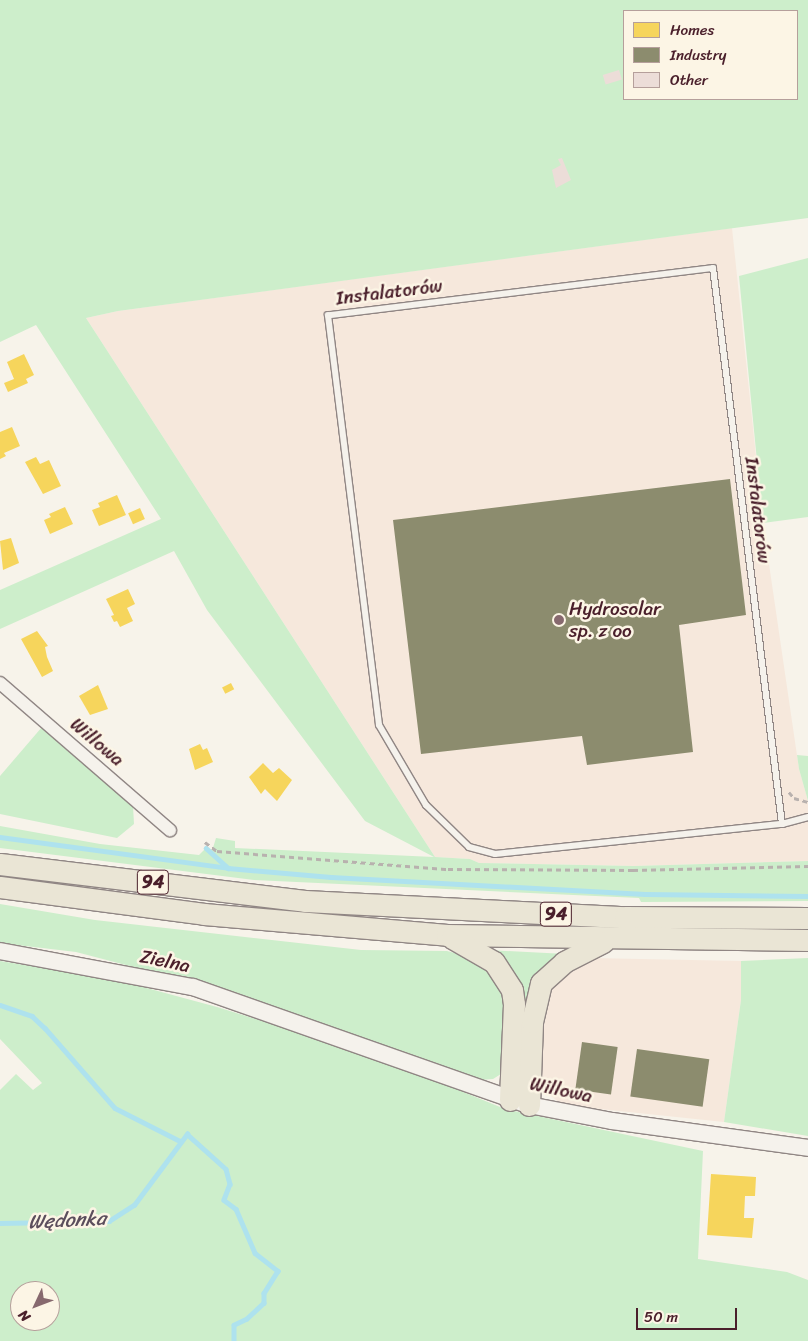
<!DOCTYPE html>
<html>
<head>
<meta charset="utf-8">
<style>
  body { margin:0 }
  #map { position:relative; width:808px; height:1341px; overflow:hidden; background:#f7f3ea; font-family:Sriracha,sans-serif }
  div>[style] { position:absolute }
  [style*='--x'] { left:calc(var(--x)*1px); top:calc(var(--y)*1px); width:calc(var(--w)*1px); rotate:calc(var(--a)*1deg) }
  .built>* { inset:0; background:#f6e8dc }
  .green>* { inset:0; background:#cdeecb }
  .homes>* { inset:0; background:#f6d55c; transform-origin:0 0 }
  .industry>* { inset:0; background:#8c8c6e; transform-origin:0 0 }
  .stream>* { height:4.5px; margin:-2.25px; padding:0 2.25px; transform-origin:2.25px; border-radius:2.25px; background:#aee2ee }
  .building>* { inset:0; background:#ecddd8; transform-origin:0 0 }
  .path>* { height:2.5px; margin-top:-1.25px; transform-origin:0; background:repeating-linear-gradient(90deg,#b8b1ae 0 5px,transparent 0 9px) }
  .roads { filter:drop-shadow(1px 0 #908684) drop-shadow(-1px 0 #908684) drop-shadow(0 1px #908684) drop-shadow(0 -1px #908684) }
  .service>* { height:6px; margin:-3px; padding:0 3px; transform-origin:3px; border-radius:3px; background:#f5f2ec }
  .minor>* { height:12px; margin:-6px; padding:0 6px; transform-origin:6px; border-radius:6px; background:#f5f2ec }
  .tertiary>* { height:16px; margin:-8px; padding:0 8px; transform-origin:8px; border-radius:8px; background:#f5f2ec }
  .trunk>* { height:21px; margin:-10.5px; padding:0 10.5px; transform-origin:10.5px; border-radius:10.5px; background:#eae5d5 }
  .dots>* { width:14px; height:14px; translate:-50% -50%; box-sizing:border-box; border:2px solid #fcf5e5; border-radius:50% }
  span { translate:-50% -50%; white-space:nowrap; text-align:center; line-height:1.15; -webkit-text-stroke:5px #fcf5e5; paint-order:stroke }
  .shield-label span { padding:1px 4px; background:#fcf5e5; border:1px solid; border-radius:4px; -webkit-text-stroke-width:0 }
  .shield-label { font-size:18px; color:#4a1f2b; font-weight:700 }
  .street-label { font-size:19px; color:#4a1f2b }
  .poi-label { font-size:19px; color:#4a1f2b }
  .left { translate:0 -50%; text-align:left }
  .water-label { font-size:20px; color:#5b4e5c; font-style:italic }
  .legend { position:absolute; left:623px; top:10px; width:175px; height:90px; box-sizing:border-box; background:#fcf5e5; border:1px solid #b59f9b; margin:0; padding:6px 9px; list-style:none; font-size:15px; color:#4a1f2b }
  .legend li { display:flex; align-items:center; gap:10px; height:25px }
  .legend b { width:25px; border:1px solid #b59f9b }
  .north { position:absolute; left:10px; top:1281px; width:50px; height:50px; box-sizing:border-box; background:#fcf5e5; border:1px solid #b59f9b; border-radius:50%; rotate:227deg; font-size:14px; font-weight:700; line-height:20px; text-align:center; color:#4a1f2b }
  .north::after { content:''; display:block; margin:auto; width:18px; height:22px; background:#87696e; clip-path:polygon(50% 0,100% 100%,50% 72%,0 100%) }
  .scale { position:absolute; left:636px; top:1308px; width:101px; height:22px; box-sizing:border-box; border:2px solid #4a1f2b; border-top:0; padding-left:6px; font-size:15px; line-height:18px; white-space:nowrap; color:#4a1f2b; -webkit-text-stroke:4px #fcf5e5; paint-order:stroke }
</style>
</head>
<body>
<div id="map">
  <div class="built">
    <div style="clip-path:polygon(732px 228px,763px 523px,799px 769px,808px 801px,808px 861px,634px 866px,479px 863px,470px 859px,435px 857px,86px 318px,118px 311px)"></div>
    <div style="clip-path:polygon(591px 958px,741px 961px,741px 1000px,724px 1122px,562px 1105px,539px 1086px,536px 1064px,546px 987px,566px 967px)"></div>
  </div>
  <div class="green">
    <div style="clip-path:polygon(evenodd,0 0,808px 0,808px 218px,118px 311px,86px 318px,435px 857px,470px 859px,479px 863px,634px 866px,808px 861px,808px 901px,641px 902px,639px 898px,254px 880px,0 848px,0 826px,100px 844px,199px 855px,207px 847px,212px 851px,216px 838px,235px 841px,235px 848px,434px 857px,365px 821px,207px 610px,174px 551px,0 629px,0 590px,161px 519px,36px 325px,0 342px,0 0,624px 11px,797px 11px,797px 99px,624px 99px,624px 11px)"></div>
    <div style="clip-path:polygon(808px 258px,808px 517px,763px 523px,739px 276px)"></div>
    <div style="clip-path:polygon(42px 727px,133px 806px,134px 824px,117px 838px,0 814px,0 776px)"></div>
    <div style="clip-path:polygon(797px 755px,808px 756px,808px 801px,799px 769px)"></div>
    <div style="clip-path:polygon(0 904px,95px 920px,361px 950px,447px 951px,477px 959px,502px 982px,509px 1027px,501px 1074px,493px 1079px,479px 1080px,214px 988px,76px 952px,0 943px)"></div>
    <div style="clip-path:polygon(487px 950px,566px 954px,553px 963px,525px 1075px,519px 1006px)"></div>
    <div style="clip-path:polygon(808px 958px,808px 1136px,724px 1122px,741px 1000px,741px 961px)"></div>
    <div style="clip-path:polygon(evenodd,0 961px,117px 980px,217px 1007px,375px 1056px,505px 1109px,703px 1151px,698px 1259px,787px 1272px,808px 1280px,808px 1341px,0 1341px,0 1090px,16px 1074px,33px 1090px,42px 1083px,0 1039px,0 961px,20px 1291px,50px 1291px,50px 1321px,20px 1321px,20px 1291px)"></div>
  </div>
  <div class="homes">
    <div style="clip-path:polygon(24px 354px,34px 375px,26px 379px,28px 383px,8px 392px,4px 383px,14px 379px,7px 362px)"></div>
    <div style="clip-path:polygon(12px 427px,20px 446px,4px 453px,6px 456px,0 459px,0 432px)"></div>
    <div style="clip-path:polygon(36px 457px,40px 464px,49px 460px,61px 486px,43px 494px,25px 462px)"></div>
    <div style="clip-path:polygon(117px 495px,126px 515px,99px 526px,92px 510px,100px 507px,98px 503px)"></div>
    <div style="clip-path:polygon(65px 507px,73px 524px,50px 534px,44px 520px,51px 517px,49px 514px)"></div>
    <div style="left:140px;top:508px;width:12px;height:13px;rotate:66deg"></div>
    <div style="clip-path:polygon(11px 538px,19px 563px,3px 570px,0 541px)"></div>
    <div style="clip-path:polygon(128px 589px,135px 604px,127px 608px,133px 621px,120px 627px,117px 621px,114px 622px,111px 616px,114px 615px,106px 599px)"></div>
    <div style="clip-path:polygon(37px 631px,48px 646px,45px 647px,47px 657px,53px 671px,42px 677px,21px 639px)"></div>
    <div style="left:231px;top:683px;width:7px;height:10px;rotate:63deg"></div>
    <div style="clip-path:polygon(98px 685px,108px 709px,90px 715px,79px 696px)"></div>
    <div style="clip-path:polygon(200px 744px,203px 750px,207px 748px,213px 762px,195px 770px,189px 749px)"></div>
    <div style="clip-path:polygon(263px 763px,273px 773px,279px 768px,292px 780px,277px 801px,265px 789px,261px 794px,249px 777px)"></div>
    <div style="clip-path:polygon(711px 1174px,756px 1177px,755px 1196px,745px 1196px,744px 1218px,754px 1218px,752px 1238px,707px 1235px)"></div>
  </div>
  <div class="industry">
    <div style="clip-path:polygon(730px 479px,746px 615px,679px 625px,693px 752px,587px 765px,582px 736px,421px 754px,393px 520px)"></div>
    <div style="left:582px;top:1042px;width:36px;height:48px;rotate:8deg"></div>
    <div style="left:637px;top:1049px;width:73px;height:48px;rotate:8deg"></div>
  </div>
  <div class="stream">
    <div style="--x:0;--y:837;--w:230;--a:7.7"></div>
    <div style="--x:228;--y:868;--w:103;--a:5"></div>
    <div style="--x:331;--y:877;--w:314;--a:3.1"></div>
    <div style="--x:645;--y:894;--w:163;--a:0.7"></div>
    <div style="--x:206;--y:848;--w:30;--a:42"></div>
    <div style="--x:0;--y:1005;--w:34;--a:19"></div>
    <div style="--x:32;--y:1016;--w:18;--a:43"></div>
    <div style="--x:45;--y:1028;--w:106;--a:48.8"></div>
    <div style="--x:115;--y:1108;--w:73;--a:26.9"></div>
    <div style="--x:0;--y:1223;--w:109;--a:-1.1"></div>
    <div style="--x:109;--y:1221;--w:30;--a:-33"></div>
    <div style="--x:134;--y:1205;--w:89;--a:-53.3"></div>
    <div style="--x:187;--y:1134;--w:52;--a:41.9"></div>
    <div style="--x:226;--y:1169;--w:16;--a:75"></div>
    <div style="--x:230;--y:1184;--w:17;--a:111"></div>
    <div style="--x:224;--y:1200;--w:15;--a:37"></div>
    <div style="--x:236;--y:1209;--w:48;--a:66.6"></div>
    <div style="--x:255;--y:1253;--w:29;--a:38"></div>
    <div style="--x:278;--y:1271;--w:26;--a:122"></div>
    <div style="--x:264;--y:1293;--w:10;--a:90"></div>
    <div style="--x:264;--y:1303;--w:23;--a:137"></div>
    <div style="--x:247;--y:1319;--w:14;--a:155"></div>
    <div style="--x:234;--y:1325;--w:16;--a:90"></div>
  </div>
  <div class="building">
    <div style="left:619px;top:70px;width:10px;height:17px;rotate:73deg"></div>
    <div style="clip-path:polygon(562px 158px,571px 180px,556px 188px,552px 170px,561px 165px,558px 159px)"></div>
  </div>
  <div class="path">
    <div style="--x:789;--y:792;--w:8;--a:50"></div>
    <div style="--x:794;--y:798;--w:15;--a:16"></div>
    <div style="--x:205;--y:842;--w:15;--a:37"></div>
    <div style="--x:217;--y:851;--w:232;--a:4.5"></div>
    <div style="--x:448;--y:869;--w:185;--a:0.3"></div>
    <div style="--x:633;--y:870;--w:175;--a:-1.3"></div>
  </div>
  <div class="roads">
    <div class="service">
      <div style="--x:782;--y:824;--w:560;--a:-97.07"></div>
      <div style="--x:713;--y:268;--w:388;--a:173"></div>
      <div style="--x:328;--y:315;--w:413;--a:82.9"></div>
      <div style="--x:379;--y:725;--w:93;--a:59.6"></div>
      <div style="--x:426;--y:805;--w:60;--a:44.3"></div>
      <div style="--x:469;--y:847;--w:27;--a:15"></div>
      <div style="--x:495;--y:854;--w:289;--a:-6"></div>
      <div style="--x:782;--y:824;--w:27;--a:-15"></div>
    </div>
    <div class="minor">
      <div style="--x:0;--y:683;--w:225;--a:40.9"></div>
    </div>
    <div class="tertiary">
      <div style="--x:0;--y:951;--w:196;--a:10.6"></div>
      <div style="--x:193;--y:987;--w:356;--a:19.4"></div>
      <div style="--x:529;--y:1105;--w:85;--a:10.9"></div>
      <div style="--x:612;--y:1121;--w:198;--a:7.8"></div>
    </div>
    <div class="trunk">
      <div style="--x:0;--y:864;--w:307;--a:6.9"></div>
      <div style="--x:305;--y:901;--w:320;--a:2.9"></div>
      <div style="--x:625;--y:917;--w:183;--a:0.3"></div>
      <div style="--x:0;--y:887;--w:206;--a:7.5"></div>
      <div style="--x:204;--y:914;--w:244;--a:4.9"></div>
      <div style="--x:447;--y:935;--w:361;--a:0.8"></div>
      <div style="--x:452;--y:938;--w:48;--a:29.7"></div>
      <div style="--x:494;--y:962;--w:33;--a:57"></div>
      <div style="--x:512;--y:990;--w:14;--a:82"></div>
      <div style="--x:514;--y:1004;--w:96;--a:92.4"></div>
      <div style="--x:529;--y:1105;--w:83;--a:-87.9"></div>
      <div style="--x:532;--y:1022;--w:40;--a:-77"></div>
      <div style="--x:541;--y:983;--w:31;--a:-42"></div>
      <div style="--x:564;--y:962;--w:44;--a:-27.1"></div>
    </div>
  </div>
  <div class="dots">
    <div style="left:559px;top:620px;background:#87696e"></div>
  </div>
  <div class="shield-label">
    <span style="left:153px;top:882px">94</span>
    <span style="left:556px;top:914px">94</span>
  </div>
  <div class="street-label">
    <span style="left:389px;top:292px;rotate:-7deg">Instalatorów</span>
    <span style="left:758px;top:510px;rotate:83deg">Instalatorów</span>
    <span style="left:97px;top:742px;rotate:40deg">Willowa</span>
    <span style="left:165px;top:961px;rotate:12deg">Zielna</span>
    <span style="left:561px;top:1090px;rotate:12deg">Willowa</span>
  </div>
  <div class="poi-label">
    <span class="left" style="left:569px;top:620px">Hydrosolar<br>sp. z oo</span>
  </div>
  <div class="water-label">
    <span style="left:67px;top:1220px;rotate:-3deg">Wędonka</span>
  </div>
  <ul class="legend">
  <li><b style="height:14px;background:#f6d55c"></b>Homes</li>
  <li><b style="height:14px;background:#8c8c6e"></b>Industry</li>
  <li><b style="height:14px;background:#ecddd8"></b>Other</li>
  </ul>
  <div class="north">N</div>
  <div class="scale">50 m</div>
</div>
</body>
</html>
